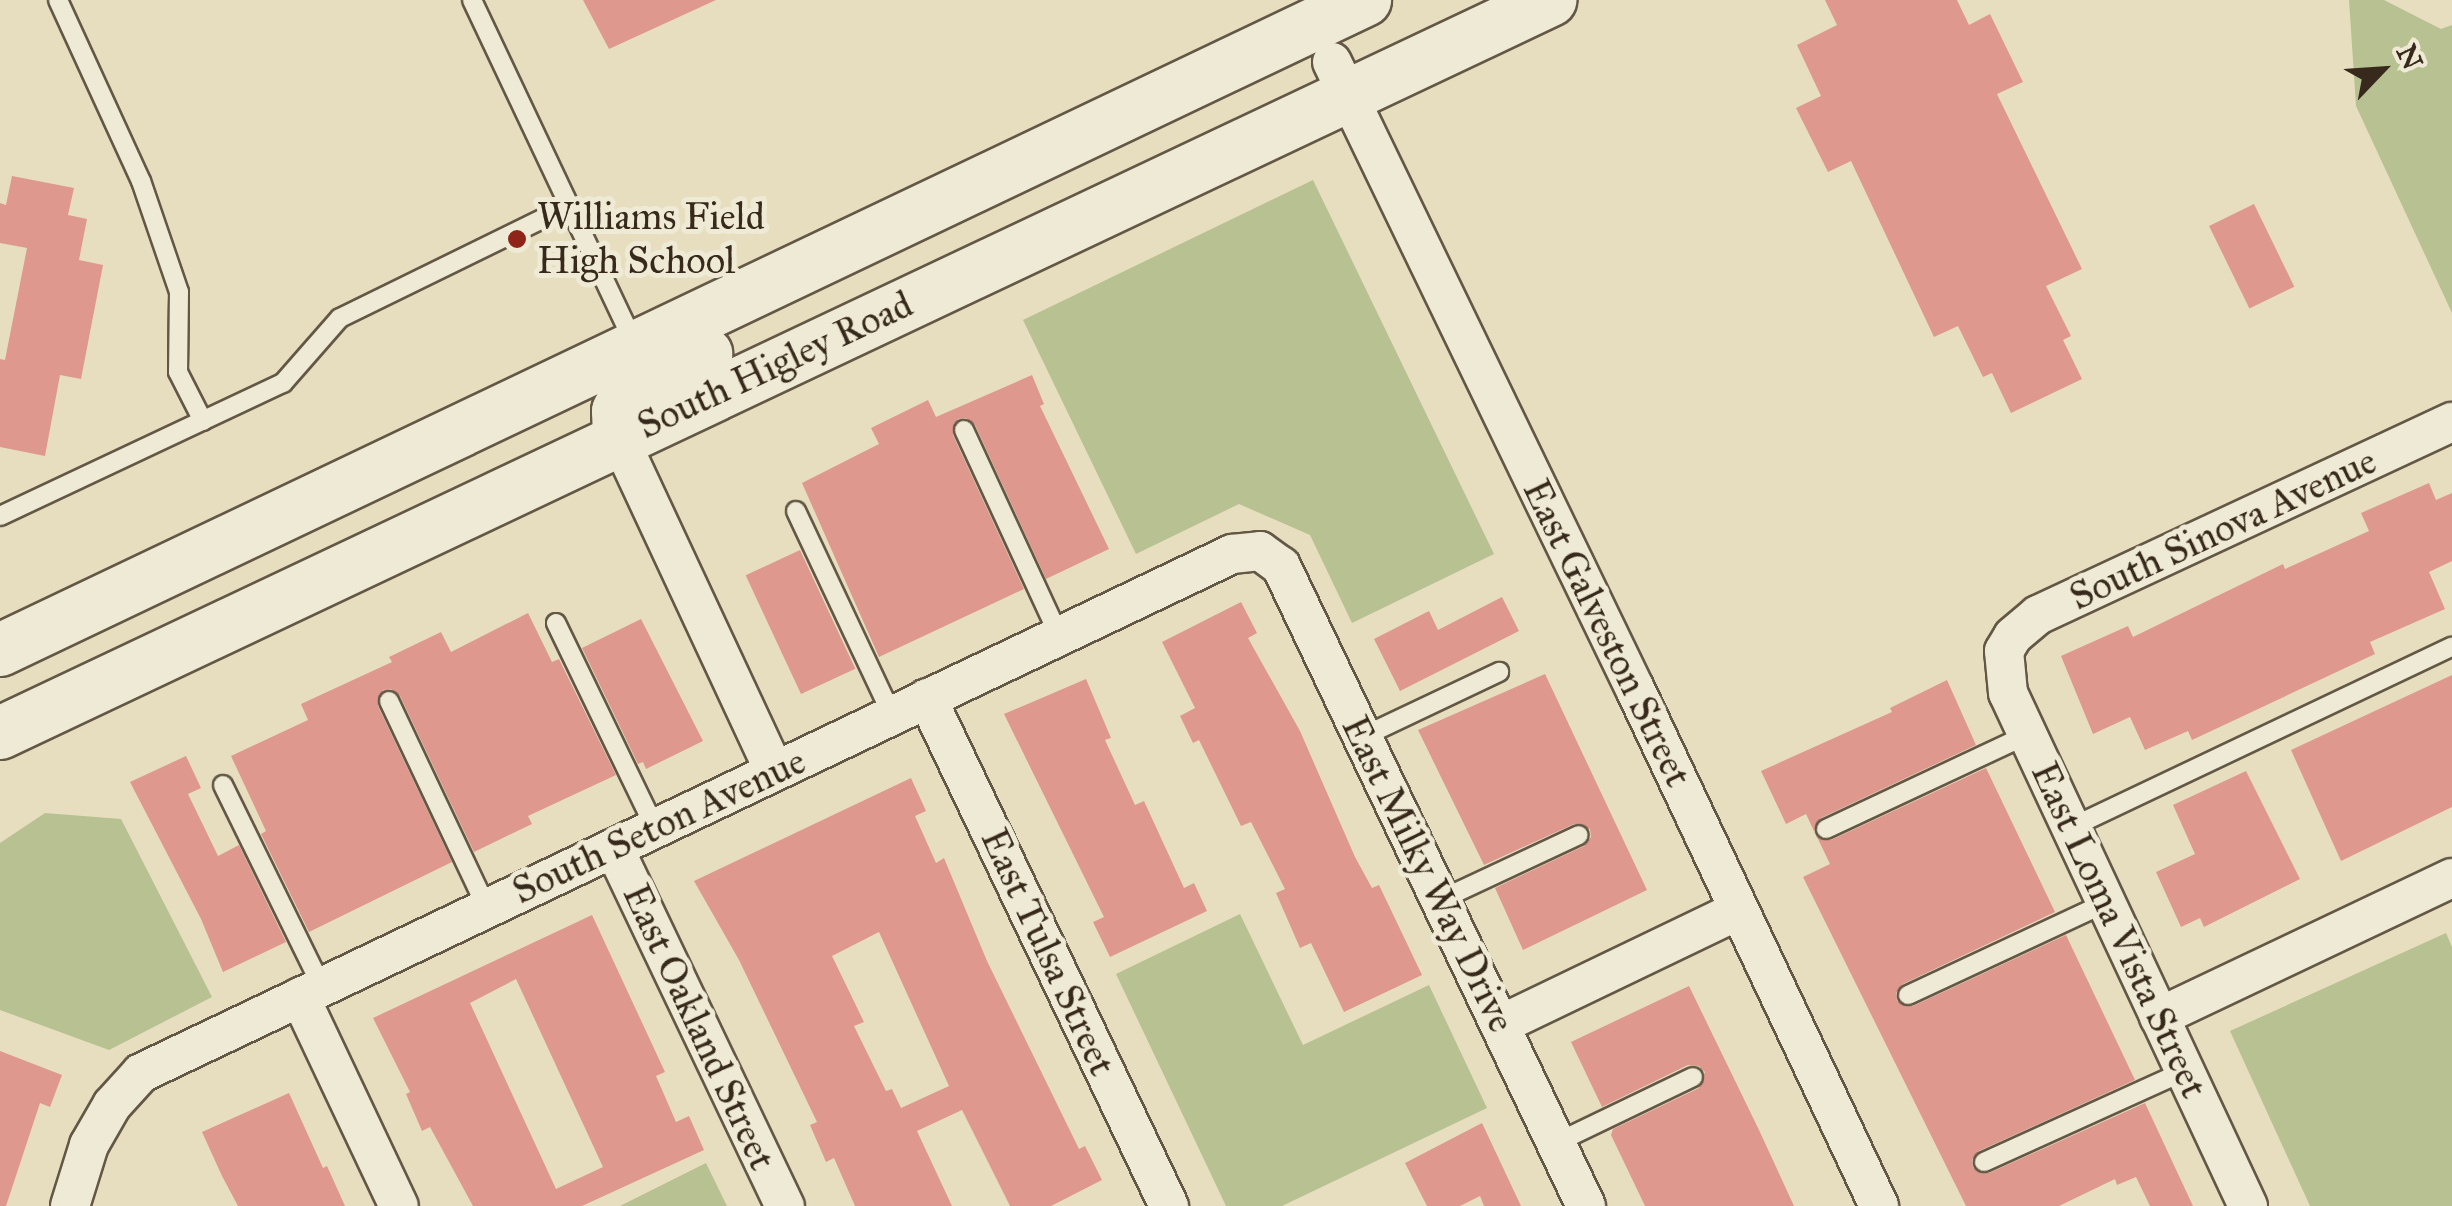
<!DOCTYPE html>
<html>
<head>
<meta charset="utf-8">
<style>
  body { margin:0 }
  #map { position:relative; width:2452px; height:1206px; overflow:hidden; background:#e7debf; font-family:"IM FELL Great Primer",serif }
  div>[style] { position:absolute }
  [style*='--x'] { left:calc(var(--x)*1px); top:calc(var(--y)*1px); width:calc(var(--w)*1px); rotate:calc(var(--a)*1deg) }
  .green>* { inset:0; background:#b7c191 }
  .building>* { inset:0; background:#df988d; transform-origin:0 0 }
  .roads { filter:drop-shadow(2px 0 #635745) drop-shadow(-2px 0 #635745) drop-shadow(0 2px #635745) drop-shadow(0 -2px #635745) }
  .lane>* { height:18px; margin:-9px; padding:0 9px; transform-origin:9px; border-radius:9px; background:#efead5 }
  .street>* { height:38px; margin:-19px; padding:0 19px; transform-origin:19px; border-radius:19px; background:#efead5 }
  .secondary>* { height:52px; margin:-26px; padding:0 26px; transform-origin:26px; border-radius:26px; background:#efead5 }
  .dots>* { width:28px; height:28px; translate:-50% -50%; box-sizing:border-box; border:5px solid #efead5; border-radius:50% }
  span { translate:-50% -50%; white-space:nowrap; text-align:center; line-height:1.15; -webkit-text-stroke:10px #efead5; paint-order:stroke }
  .poi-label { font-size:38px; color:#372a1c }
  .left { translate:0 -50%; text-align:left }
  .street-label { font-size:38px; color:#372a1c }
  .north { position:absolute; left:2332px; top:20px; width:100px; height:100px; -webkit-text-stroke:8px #efead5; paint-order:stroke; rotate:65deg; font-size:28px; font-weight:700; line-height:40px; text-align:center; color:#372a1c }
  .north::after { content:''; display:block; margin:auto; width:35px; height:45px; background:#372a1c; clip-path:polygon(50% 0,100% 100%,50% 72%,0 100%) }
</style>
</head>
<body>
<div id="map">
  <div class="green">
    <div style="clip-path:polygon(2349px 0,2384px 0,2441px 29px,2452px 25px,2452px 313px,2356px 106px)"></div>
    <div style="clip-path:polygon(1313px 180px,1494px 554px,1352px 623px,1310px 535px,1239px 504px,1136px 554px,1023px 320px)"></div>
    <div style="clip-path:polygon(45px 813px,121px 819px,212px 997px,109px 1050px,0 1010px,0 843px)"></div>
    <div style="clip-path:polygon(1240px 914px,1303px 1045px,1429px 985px,1487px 1108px,1282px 1206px,1226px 1206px,1116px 974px)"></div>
    <div style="clip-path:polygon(2446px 933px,2452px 947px,2452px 1206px,2310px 1206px,2230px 1031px)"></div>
    <div style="clip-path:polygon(706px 1163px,727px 1206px,620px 1206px)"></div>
  </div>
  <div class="building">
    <div style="clip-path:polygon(583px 0,716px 0,609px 49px)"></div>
    <div style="clip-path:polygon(1825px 0,1957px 0,1969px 25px,1990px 14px,2023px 82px,1997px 94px,2082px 269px,2046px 286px,2071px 336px,2063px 340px,2082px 379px,2011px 413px,1992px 373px,1983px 377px,1958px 326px,1934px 337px,1851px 161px,1828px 172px,1796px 108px,1821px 96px,1797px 45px,1837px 25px)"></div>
    <div style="clip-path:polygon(12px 176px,74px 188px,68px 215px,87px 219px,79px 260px,103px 265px,81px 379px,60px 375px,45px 456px,0 447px,0 359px,5px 360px,27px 248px,0 243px,0 203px,6px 205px)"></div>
    <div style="left:2254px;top:204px;width:92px;height:50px;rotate:64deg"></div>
    <div style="clip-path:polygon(1032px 375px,1044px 404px,1040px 406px,1109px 549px,1046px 579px,975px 425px,966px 418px,958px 419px,953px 435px,1024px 589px,879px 657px,802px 483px,879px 444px,871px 428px,928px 400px,936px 417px)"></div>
    <div style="clip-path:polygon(2429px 483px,2436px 500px,2452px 493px,2452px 561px,2429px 572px,2445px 609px,2370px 642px,2375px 654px,2192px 740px,2188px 731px,2145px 750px,2130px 717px,2093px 734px,2061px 656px,2128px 626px,2133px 637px,2283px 564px,2285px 569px,2369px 531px,2361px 513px)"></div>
    <div style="left:800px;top:550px;width:131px;height:60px;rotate:65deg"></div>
    <div style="clip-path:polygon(1502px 597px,1519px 631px,1400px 691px,1374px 639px,1429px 611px,1438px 630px)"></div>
    <div style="clip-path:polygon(1241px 602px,1257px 633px,1248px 638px,1300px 731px,1355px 857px,1372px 888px,1379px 885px,1422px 975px,1344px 1012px,1311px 943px,1300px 948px,1276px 893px,1285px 889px,1251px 822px,1241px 826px,1199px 740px,1193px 743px,1180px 716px,1195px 708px,1162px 642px)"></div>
    <div style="clip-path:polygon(528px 613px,552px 662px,559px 659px,616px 775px,528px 816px,532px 824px,474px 852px,400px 696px,391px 689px,383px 690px,378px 706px,452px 862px,309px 932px,261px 834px,266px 831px,231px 756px,308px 720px,301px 704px,392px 662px,389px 657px,441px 632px,451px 652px)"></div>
    <div style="clip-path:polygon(641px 619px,703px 741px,646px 769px,643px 762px,638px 764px,582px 648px)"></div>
    <div style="clip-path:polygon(1545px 674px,1647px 890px,1523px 950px,1495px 888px,1584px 846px,1591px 837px,1590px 829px,1574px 824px,1484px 865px,1418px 730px)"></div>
    <div style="clip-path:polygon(2452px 675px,2452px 807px,2341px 861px,2291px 750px)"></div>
    <div style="clip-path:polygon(1086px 679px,1111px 738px,1105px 740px,1135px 805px,1144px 801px,1184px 888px,1194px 883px,1207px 911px,1110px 957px,1093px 922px,1104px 917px,1004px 714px)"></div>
    <div style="clip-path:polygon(1947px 680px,1976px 745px,1821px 818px,1814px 831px,1806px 814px,1786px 824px,1761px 771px,1892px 712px,1890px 708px)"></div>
    <div style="clip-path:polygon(186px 756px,201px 788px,188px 794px,218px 856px,239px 845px,286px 942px,223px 972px,201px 919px,130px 782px)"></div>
    <div style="clip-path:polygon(1986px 768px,2055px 912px,1903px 984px,1896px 993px,1897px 1001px,1913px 1006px,2066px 935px,2135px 1080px,1979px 1151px,1972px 1160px,1973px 1168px,1989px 1173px,2145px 1103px,2193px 1206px,2150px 1206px,2136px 1177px,2117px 1185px,2115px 1179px,2059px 1206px,1966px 1206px,1803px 877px,1830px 864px,1817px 837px,1831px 840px)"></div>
    <div style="clip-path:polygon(2246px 771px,2300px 879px,2204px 927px,2200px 918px,2181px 927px,2156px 872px,2195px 854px,2173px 805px)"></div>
    <div style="clip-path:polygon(evenodd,911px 778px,926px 811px,915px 816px,936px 863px,944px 858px,987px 961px,1079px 1149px,1085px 1146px,1102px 1180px,1051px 1206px,1010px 1206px,962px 1110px,917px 1131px,952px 1206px,855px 1206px,834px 1158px,826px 1162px,810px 1125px,817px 1122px,739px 960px,694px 881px,911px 778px,879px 932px,949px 1086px,901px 1108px,892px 1089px,886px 1091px,854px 1026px,864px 1022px,832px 956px,879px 932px)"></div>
    <div style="clip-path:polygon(evenodd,592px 915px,665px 1072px,656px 1076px,676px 1122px,689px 1116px,704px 1150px,582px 1206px,473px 1206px,430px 1127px,422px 1131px,406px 1094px,410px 1092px,373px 1018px,592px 915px,516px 979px,603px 1167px,556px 1189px,470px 1003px,516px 979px)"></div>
    <div style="clip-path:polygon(1689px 986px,1759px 1130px,1794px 1206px,1645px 1206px,1611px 1135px,1613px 1129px,1699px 1088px,1705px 1072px,1699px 1066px,1688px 1065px,1602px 1107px,1571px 1042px)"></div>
    <div style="clip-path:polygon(0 1051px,62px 1075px,50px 1107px,40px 1103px,6px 1206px,0 1206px)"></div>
    <div style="clip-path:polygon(289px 1093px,323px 1168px,327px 1166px,345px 1206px,238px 1206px,222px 1176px,202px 1132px)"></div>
    <div style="clip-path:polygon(1482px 1123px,1521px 1206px,1484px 1206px,1480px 1196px,1460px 1206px,1427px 1206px,1405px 1163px)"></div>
  </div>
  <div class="roads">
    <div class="lane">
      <div style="--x:58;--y:0;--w:199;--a:65.4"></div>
      <div style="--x:141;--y:181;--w:117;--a:71.1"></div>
      <div style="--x:179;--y:292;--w:80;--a:90.7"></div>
      <div style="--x:178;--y:372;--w:55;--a:63"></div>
      <div style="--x:472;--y:0;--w:379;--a:64.7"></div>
      <div style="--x:964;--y:430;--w:227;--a:65.2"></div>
      <div style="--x:796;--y:511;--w:225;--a:64.8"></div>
      <div style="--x:0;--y:516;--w:313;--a:-25.2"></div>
      <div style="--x:283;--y:383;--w:86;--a:-48.8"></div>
      <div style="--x:340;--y:318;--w:255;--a:-26.1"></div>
      <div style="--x:556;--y:623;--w:228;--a:64.2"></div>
      <div style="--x:389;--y:701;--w:229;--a:64.7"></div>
      <div style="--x:1362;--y:737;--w:152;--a:-25.4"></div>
      <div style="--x:223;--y:785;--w:225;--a:63.9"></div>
      <div style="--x:2070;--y:828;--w:423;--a:-25.4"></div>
      <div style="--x:1826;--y:829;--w:222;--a:-25.1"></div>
      <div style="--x:1440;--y:900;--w:153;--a:-25.1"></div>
      <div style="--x:1908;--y:995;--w:217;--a:-25"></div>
      <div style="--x:1556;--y:1143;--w:152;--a:-25.7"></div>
      <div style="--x:1984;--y:1162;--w:221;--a:-24.4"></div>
    </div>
    <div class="street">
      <div style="--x:1332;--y:62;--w:696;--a:64.21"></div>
      <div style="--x:1635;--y:689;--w:572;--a:64.73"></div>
      <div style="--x:619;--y:438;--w:367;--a:65"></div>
      <div style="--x:927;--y:698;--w:563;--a:64.53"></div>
      <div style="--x:614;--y:848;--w:397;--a:64.5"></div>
      <div style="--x:300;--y:997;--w:231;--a:64.7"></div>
      <div style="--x:2159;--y:1017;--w:324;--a:-25.4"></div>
      <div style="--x:1500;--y:1025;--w:265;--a:-25.7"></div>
      <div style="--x:70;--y:1206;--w:64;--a:-72.7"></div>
      <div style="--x:89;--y:1145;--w:46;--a:-60.1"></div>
      <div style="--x:112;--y:1105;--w:43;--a:-47.8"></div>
      <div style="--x:141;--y:1073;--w:1208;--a:-25.44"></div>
      <div style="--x:1232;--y:554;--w:28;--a:-6"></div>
      <div style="--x:1260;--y:551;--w:26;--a:36"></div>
      <div style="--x:1281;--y:566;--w:709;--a:64.52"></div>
      <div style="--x:2248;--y:1206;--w:566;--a:-115.07"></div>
      <div style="--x:2008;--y:693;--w:42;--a:-95.4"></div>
      <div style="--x:2004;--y:651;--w:17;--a:-59"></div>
      <div style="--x:2013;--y:636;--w:33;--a:-40"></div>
      <div style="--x:2038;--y:615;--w:457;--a:-25"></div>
    </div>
    <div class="secondary">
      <div style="--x:619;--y:438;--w:27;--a:-92"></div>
      <div style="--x:618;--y:411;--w:19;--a:-62"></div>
      <div style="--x:627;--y:394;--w:89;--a:-26.9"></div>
      <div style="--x:0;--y:650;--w:1512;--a:-25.46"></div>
      <div style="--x:0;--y:733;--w:1715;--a:-25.3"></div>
    </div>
  </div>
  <div class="dots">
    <div style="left:517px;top:239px;background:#8f2418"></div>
  </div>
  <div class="poi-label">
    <span class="left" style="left:537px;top:239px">Williams Field<br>High School</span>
  </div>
  <div class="street-label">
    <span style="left:775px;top:365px;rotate:-25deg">South Higley Road</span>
    <span style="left:2223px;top:529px;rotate:-25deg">South Sinova Avenue</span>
    <span style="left:1607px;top:633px;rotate:64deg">East Galveston Street</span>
    <span style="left:659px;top:826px;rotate:-25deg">South Seton Avenue</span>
    <span style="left:1428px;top:874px;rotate:64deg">East Milky Way Drive</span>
    <span style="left:2119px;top:930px;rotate:65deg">East Loma Vista Street</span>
    <span style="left:1048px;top:952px;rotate:65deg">East Tulsa Street</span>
    <span style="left:699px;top:1027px;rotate:65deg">East Oakland Street</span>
  </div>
  <div class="north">N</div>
</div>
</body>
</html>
